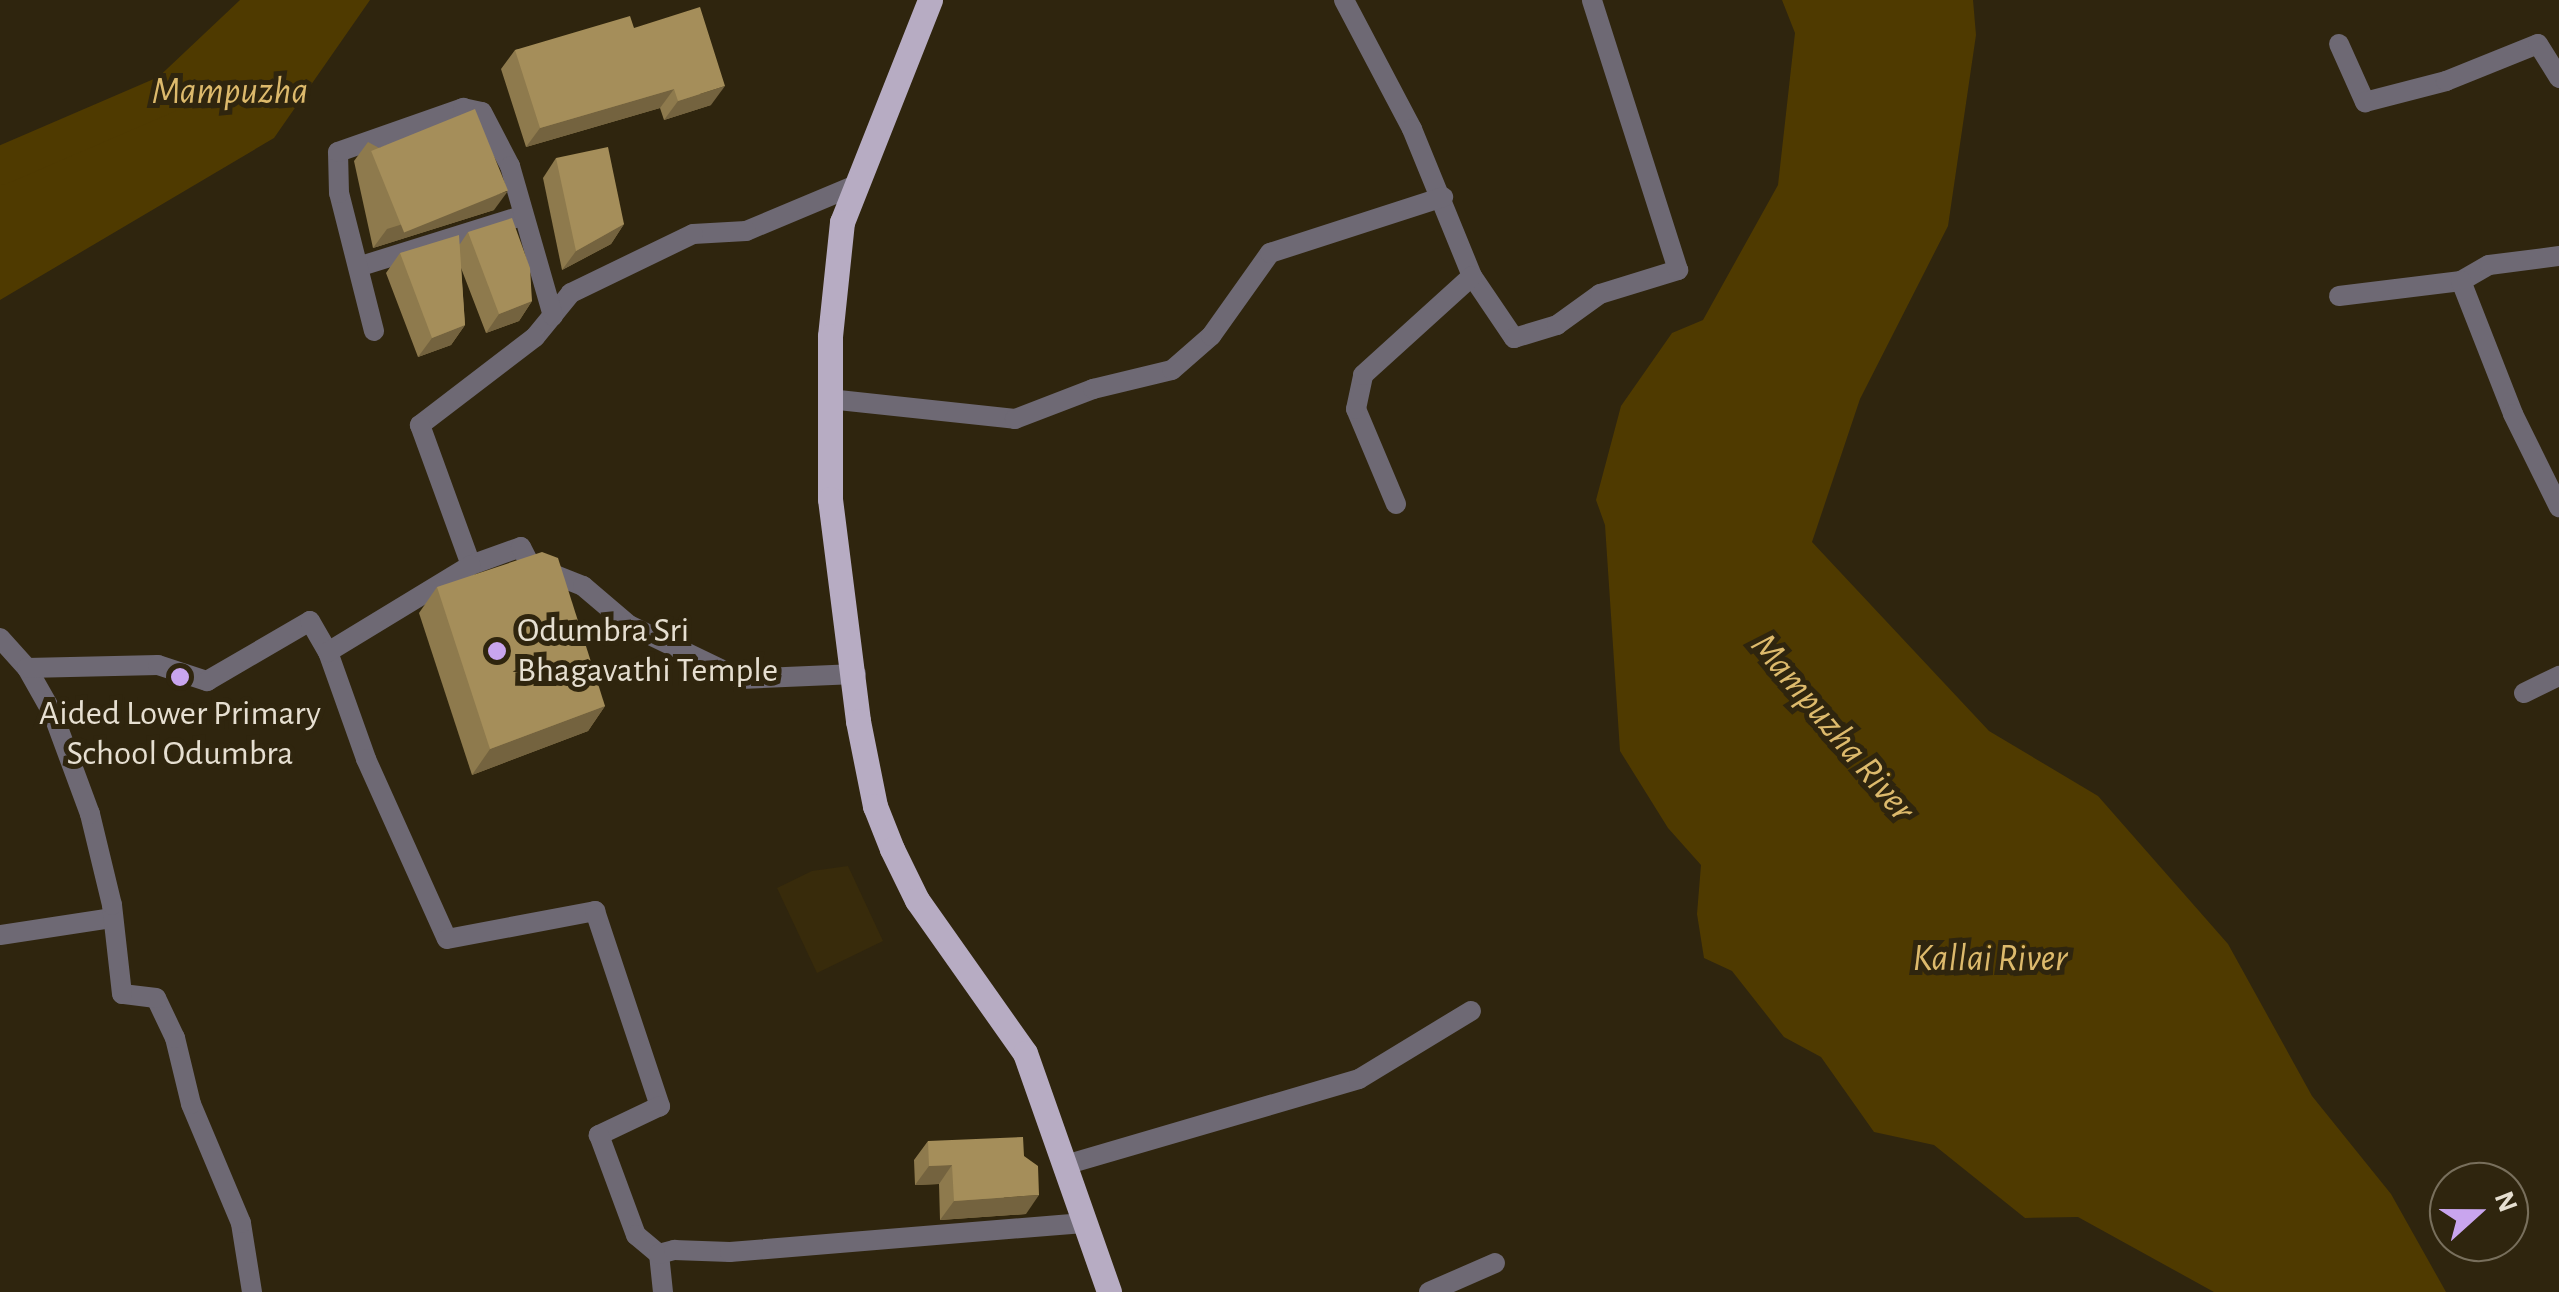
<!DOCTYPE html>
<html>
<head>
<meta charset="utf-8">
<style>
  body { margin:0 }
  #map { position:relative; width:2559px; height:1292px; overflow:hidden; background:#2f250e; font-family:"Alegreya Sans",sans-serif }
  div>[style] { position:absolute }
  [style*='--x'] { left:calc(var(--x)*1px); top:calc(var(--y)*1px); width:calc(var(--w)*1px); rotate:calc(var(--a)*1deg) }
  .built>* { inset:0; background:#382b0b }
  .water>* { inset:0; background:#4f3a00 }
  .river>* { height:38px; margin:-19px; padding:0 19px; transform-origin:19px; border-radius:19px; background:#4f3a00 }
  .minor>* { height:20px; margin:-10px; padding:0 10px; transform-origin:10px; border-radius:10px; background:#6e6974 }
  .major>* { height:25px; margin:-12.5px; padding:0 12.5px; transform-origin:12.5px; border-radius:12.5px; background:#b7acc3 }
  .wall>* { inset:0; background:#8e7a4d }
  .shaded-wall>* { inset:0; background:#74633f }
  .building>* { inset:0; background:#a58e5a; transform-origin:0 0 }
  .dots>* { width:28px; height:28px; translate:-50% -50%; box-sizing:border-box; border:5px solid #2f250e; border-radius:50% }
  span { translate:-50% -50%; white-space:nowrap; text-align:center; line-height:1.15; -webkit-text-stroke:10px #2f250e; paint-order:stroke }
  .poi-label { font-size:35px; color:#e6dfd1 }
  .left { translate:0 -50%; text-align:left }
  .water-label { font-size:38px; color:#ddba6c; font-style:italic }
  .north { position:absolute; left:2429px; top:1162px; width:100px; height:100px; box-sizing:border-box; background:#2f250e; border:2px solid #786f5c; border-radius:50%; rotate:69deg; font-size:28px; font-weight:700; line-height:40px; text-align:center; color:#e6dfd1 }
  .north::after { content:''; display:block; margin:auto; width:35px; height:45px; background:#c9a5ee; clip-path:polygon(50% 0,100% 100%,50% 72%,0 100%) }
</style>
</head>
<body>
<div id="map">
  <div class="built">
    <div style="clip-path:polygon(848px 866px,883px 941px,817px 973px,777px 888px,812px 871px)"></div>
  </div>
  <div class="water">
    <div style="clip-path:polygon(240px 0,370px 0,274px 138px,0 300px,0 170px,97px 135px)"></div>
    <div style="clip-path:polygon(1782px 0,1973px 0,1976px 35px,1948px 226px,1860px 399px,1812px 542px,1989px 731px,2098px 796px,2228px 944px,2312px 1096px,2391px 1194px,2446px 1292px,2214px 1292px,2078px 1217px,2025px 1218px,1934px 1145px,1874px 1132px,1821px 1057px,1784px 1037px,1732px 971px,1704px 958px,1697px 914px,1701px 865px,1668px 828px,1620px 751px,1605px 525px,1596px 500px,1621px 406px,1672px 333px,1703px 320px,1778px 185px,1795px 33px)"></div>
  </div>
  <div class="river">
    <div style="--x:0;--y:166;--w:187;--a:-23.3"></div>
  </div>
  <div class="minor">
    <div style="--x:1344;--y:0;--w:146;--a:62.2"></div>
    <div style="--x:1412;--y:129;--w:159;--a:67.8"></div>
    <div style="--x:1472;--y:276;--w:75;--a:55.9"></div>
    <div style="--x:1514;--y:338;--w:45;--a:-16.8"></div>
    <div style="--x:1557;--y:325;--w:53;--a:-35.8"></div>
    <div style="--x:1600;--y:294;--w:82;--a:-17.1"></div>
    <div style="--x:1678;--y:270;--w:283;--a:-107.7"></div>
    <div style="--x:2339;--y:44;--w:64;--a:65.9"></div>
    <div style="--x:2365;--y:102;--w:84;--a:-14.5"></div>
    <div style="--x:2446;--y:81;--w:99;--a:-21.9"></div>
    <div style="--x:2538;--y:44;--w:40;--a:58"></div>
    <div style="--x:856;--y:185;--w:119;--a:157.3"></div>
    <div style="--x:746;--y:231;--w:53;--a:176.8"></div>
    <div style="--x:693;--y:234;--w:136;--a:154.2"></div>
    <div style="--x:571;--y:293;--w:57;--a:129.3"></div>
    <div style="--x:535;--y:337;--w:145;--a:142.6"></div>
    <div style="--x:420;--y:425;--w:149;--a:70"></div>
    <div style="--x:471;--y:565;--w:53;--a:-19.8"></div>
    <div style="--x:521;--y:547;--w:20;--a:63"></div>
    <div style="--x:530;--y:565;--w:57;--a:21.6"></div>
    <div style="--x:583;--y:586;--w:60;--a:40.3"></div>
    <div style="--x:629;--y:625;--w:124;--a:25.7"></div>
    <div style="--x:741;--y:679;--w:115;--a:-2.5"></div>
    <div style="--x:361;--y:266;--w:169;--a:-17.3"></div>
    <div style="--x:2461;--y:281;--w:32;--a:-30"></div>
    <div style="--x:2489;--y:265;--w:71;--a:-7.3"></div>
    <div style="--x:2339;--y:296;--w:123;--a:-7"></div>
    <div style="--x:2461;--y:281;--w:143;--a:68.6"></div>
    <div style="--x:2513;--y:414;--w:104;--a:63.7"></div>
    <div style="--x:374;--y:331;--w:142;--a:-104.2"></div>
    <div style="--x:339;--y:193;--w:41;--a:-91.4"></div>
    <div style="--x:338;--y:152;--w:133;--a:-19.4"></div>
    <div style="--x:463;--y:108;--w:19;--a:12"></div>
    <div style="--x:482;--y:112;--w:61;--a:62.6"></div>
    <div style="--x:510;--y:166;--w:156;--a:74"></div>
    <div style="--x:829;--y:399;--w:187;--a:6.1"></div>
    <div style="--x:1015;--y:419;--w:84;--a:-21"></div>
    <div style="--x:1093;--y:389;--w:81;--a:-13.5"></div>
    <div style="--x:1172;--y:370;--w:52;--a:-41.1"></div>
    <div style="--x:1211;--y:336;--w:102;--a:-54.6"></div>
    <div style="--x:1270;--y:253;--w:182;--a:-17.9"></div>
    <div style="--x:1396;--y:504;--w:103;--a:-112.8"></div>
    <div style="--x:1356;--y:409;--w:35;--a:-78"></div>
    <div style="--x:1363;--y:375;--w:147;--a:-42.2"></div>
    <div style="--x:0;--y:638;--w:40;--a:48"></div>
    <div style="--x:328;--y:652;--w:114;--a:70.4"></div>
    <div style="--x:366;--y:759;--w:197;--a:65.8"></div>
    <div style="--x:447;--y:939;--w:151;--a:-10.7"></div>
    <div style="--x:595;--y:911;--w:206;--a:71.6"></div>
    <div style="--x:660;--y:1106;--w:68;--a:154.6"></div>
    <div style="--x:599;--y:1135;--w:107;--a:69.7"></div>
    <div style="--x:636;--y:1235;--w:30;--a:40"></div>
    <div style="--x:2524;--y:693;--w:39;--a:-26"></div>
    <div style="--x:0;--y:935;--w:114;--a:-8.6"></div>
    <div style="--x:1065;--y:1165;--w:306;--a:-16.3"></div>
    <div style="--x:1359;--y:1079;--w:131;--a:-31.3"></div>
    <div style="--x:252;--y:1292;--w:70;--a:-99.1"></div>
    <div style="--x:241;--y:1223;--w:129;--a:-112.8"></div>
    <div style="--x:191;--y:1104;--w:68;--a:-103.6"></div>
    <div style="--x:175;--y:1038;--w:44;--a:-115.4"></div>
    <div style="--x:156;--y:998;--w:34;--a:-173"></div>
    <div style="--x:122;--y:994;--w:90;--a:-96.4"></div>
    <div style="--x:112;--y:905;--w:94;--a:-103.6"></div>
    <div style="--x:90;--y:814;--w:107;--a:-110.3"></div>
    <div style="--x:53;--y:714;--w:53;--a:-119.5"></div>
    <div style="--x:27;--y:668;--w:131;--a:-1.3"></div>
    <div style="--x:158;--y:665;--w:52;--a:18.1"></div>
    <div style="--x:207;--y:681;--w:119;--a:-30.2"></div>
    <div style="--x:310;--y:621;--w:36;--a:60"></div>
    <div style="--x:328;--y:652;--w:167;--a:-31.3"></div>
    <div style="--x:663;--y:1292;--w:38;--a:-96"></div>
    <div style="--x:659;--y:1254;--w:16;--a:-15"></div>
    <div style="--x:674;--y:1250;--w:56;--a:2"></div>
    <div style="--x:730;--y:1252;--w:355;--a:-4.7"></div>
    <div style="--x:1429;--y:1292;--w:72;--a:-23.7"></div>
  </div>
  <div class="major">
    <div style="--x:930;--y:0;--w:239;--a:111.6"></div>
    <div style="--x:842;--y:222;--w:115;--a:96"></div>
    <div style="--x:830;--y:336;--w:163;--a:90"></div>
    <div style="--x:830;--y:499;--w:224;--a:82.8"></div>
    <div style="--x:858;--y:721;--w:87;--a:78.7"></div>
    <div style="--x:875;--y:806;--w:46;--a:68.4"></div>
    <div style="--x:892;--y:849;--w:57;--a:63.9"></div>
    <div style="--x:917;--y:900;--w:187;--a:54.8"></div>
    <div style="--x:1025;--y:1053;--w:253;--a:70.6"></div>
  </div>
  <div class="wall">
    <div style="clip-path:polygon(634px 28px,711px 105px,664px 120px,660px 108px,526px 147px,501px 69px,515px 50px)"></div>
    <div style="clip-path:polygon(368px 142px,494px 210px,373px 248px,354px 161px)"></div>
    <div style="clip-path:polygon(556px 158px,624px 224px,611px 244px,562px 270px,543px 178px)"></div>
    <div style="clip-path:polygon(468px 232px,532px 301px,519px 321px,486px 333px,461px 268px,465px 325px,451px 345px,418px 357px,386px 273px,400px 253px,460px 244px)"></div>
    <div style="clip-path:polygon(437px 587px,605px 706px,588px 731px,472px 775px,419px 613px)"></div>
    <div style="clip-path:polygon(928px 1141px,1026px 1214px,940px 1220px,939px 1184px,915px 1185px,914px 1160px)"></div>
  </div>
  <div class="shaded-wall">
    <div style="clip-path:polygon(725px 86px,711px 105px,664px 120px,678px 101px)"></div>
    <div style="clip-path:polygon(674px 89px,660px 108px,526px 147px,540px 128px)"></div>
    <div style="clip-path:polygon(508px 191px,494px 210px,373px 248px,387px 229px)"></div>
    <div style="clip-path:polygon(624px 224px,611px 244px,562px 270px,576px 251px)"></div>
    <div style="clip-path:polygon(532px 301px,519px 321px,486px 333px,499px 314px)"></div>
    <div style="clip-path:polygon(465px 325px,451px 345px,418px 357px,432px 338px)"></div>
    <div style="clip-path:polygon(605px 706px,588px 731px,472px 775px,490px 749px)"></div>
    <div style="clip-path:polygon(952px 1165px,939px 1184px,915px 1185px,929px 1166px)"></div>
    <div style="clip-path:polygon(1039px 1195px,1026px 1214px,940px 1220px,954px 1201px)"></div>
  </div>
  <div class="building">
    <div style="clip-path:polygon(700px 7px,725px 86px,678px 101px,674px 89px,540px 128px,515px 50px,630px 16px,634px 28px)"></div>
    <div style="left:475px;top:109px;width:88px;height:112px;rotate:68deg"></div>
    <div style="clip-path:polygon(608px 147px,624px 224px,576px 251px,556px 158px)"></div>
    <div style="clip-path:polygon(512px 218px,530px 268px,532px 301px,499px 314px,468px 232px)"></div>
    <div style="clip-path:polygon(459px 235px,465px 325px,432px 338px,400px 253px)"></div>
    <div style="clip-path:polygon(542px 552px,558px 558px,605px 706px,490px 749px,437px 587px)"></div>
    <div style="clip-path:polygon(1023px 1137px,1024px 1156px,1038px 1166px,1039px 1195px,954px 1201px,952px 1165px,929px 1166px,928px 1141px)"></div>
  </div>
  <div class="dots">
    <div style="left:497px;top:651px;background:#c9a5ee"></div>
    <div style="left:180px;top:677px;background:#c9a5ee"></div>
  </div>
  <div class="poi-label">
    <span class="left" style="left:517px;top:651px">Odumbra Sri<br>Bhagavathi Temple</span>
    <span style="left:180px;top:734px">Aided Lower Primary<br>School Odumbra</span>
  </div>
  <div class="water-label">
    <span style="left:230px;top:93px">Mampuzha</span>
    <span style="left:1832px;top:728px;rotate:50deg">Mampuzha River</span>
    <span style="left:1990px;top:960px">Kallai River</span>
  </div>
  <div class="north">N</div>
</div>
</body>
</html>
